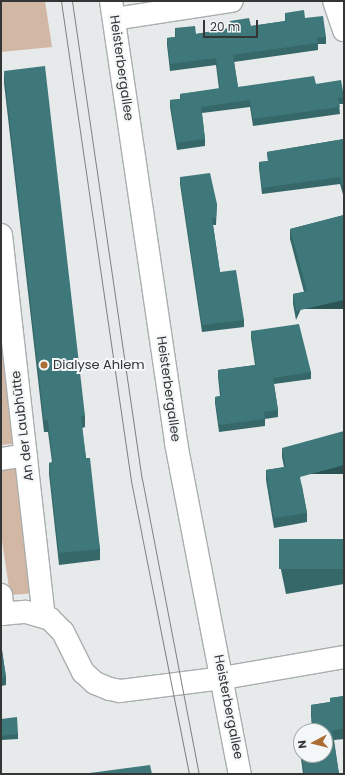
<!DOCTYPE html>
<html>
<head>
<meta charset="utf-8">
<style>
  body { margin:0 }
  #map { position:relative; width:345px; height:775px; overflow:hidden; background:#e6eaea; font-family:Poppins,sans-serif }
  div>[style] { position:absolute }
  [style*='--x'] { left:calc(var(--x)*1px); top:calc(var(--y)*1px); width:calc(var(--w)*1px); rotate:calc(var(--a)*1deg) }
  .green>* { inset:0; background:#d2b8a4 }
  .roads { filter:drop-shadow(1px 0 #aaaeae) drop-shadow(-1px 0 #aaaeae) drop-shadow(0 1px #aaaeae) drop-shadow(0 -1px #aaaeae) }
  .street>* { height:22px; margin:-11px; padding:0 11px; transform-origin:11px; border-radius:11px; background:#fff }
  .secondary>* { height:22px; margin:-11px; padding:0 11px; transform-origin:11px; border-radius:11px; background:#fff }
  .tram>* { height:1px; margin:-0.5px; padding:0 0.5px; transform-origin:0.5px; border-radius:0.5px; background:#7e8181 }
  .wall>* { inset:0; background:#366769 }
  .shaded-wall>* { inset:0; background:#2c5455; transform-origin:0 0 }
  .building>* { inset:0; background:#3f787a; transform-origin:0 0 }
  .dots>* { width:11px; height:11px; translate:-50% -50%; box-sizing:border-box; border:2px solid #f3f7f8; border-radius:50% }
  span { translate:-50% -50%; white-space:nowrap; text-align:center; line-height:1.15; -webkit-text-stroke:4px #f3f7f8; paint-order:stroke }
  .street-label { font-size:13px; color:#343636 }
  .poi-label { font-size:13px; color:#343636 }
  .left { translate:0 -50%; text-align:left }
  .frame { position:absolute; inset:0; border:2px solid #343636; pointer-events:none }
  .north { position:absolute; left:293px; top:723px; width:40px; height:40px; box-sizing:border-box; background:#f3f7f8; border:1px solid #a7aaaa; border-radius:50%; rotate:263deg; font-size:11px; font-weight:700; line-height:16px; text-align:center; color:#343636 }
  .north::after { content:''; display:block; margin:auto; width:14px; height:18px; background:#ac6d34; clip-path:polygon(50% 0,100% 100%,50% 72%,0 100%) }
  .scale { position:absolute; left:203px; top:20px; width:55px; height:18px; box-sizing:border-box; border:2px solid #343636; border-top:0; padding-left:5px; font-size:12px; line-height:14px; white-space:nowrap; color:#343636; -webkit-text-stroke:3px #f3f7f8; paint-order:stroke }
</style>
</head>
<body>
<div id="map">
  <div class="green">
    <div style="clip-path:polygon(1px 1px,45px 1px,52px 47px,1px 52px)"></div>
    <div style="clip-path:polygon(1px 280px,20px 443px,1px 445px)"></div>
    <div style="clip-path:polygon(15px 462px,36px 593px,10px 595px,1px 534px,1px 464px)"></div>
  </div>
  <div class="roads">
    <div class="street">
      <div style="--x:334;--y:1;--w:31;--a:71"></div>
      <div style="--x:114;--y:19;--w:119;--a:-8.7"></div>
      <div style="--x:1;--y:235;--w:383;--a:83.6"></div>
      <div style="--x:1;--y:459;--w:25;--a:-9"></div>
      <div style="--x:1;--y:595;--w:19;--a:84"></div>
      <div style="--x:1;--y:614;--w:25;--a:-5"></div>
      <div style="--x:26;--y:612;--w:25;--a:16"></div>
      <div style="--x:50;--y:619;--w:18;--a:45"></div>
      <div style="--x:63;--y:632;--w:45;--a:63.4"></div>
      <div style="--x:83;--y:672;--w:16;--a:43"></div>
      <div style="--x:95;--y:683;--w:16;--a:22"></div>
      <div style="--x:110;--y:689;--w:10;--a:11"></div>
      <div style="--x:120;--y:691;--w:104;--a:-7.2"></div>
    </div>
    <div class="secondary">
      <div style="--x:111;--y:1;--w:447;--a:81.6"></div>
      <div style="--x:176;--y:443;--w:337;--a:79.1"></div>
      <div style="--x:223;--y:678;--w:123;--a:-9.8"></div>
    </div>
  </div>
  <div class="tram">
    <div style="--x:61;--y:1;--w:485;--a:81.7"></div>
    <div style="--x:131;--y:481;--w:299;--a:78.8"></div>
    <div style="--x:72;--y:1;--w:483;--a:81.7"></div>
    <div style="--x:142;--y:479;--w:300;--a:79.1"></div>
  </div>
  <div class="wall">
    <div style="clip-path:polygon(285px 13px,305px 18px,326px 37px,326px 44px,318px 44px,318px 50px,234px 62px,238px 87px,316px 84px,344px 97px,344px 104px,339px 104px,340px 114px,253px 126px,250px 107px,202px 113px,205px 139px,205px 146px,177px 150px,170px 107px,170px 100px,180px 99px,180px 94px,219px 89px,216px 65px,170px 71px,167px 45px,167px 38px,175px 37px,175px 28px,196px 34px,230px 28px,230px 21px,251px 26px,285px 21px)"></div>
    <div style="clip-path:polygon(4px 71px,85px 416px,85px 427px,82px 428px,86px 458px,100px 549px,100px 560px,59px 565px,49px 474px,49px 463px,52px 462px,48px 432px,44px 432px,4px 83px)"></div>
    <div style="clip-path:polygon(344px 139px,344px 198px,340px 184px,262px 194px,259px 168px,259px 162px,268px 161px,267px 152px)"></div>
    <div style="clip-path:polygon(180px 177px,217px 204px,216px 225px,213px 225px,220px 272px,244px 320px,244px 327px,202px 332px,180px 184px)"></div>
    <div style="clip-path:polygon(344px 215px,296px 320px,293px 304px,293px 294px,304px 292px,290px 239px,290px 229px)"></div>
    <div style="clip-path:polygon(251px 331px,311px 372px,311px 379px,274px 384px,278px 410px,278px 417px,265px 419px,265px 426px,219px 432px,215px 403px,215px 397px,220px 396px,218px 377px,218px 370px,255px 365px,251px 338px)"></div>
    <div style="clip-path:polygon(282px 448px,302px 486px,307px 513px,307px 522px,274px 528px,266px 480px,266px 470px,284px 467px,282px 457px)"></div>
    <div style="clip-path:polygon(344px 539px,344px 584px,286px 594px,280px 565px,280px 550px)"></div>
    <div style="clip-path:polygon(1px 644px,6px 677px,6px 685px,1px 686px)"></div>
    <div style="clip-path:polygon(344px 696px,344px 739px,334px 740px,339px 774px,303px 774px,300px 751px,300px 741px,301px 741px,301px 755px,325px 755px,325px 731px,312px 731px,311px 715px,311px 705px,330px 702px,330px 698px)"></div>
    <div style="clip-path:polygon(1px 719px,18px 734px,18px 739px,1px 740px)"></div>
  </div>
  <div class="shaded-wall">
    <div style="left:344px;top:300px;width:9px;height:49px;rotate:90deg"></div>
    <div style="left:344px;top:465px;width:9px;height:46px;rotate:90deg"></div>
  </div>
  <div class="building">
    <div style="clip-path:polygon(304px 10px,305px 18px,323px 16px,326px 37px,317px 38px,318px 43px,233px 55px,238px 87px,314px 76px,316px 84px,341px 80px,344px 97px,338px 98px,340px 107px,253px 119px,250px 100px,201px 107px,205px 139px,177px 143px,170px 100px,181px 99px,180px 94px,220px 88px,216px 58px,170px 64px,167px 38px,176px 37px,175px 28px,195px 26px,196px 34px,231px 28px,230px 21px,249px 18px,251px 26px,286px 21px,285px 13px)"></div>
    <div style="clip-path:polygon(45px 66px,85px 416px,81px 416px,86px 458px,90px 458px,100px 549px,59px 553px,49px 463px,53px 462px,48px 420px,44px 420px,4px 71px)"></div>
    <div style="clip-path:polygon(344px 139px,344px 192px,340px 177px,262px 188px,259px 162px,268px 161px,267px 152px)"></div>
    <div style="clip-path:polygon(210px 173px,217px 204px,216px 218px,212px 218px,220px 272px,236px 270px,244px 320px,202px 325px,180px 177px)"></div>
    <div style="clip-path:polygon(344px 215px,344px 300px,296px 311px,293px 294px,307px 291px,290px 229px)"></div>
    <div style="clip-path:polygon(299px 324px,311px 372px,273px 378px,278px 410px,264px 412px,265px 419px,219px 425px,215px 397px,221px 396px,218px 370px,256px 365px,251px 331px)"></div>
    <div style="clip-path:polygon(344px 431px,344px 465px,300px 477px,307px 513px,274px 518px,266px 470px,286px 467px,282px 448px)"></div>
    <div style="left:344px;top:539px;width:30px;height:65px;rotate:90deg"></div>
    <div style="clip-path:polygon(1px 644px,6px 677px,1px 678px)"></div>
    <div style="clip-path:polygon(344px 696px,344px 729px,332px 730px,339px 774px,304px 774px,302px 755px,325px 755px,325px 731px,313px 731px,311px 705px,330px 702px,330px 698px)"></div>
    <div style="clip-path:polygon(17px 717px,18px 734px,1px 736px,1px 719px)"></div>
    <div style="clip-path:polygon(150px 765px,152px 774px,82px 774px)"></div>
  </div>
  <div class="dots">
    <div style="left:44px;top:365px;background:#ac6d34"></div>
  </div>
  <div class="street-label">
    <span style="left:121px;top:68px;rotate:82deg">Heisterbergallee</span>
    <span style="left:168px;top:389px;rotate:82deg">Heisterbergallee</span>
    <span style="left:23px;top:426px;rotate:-97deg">An der Laubhütte</span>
    <span style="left:228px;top:707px;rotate:79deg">Heisterbergallee</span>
  </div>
  <div class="poi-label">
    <span class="left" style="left:53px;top:365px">Dialyse Ahlem</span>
  </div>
  <div class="frame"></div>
  <div class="north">N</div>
  <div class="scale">20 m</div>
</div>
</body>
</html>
